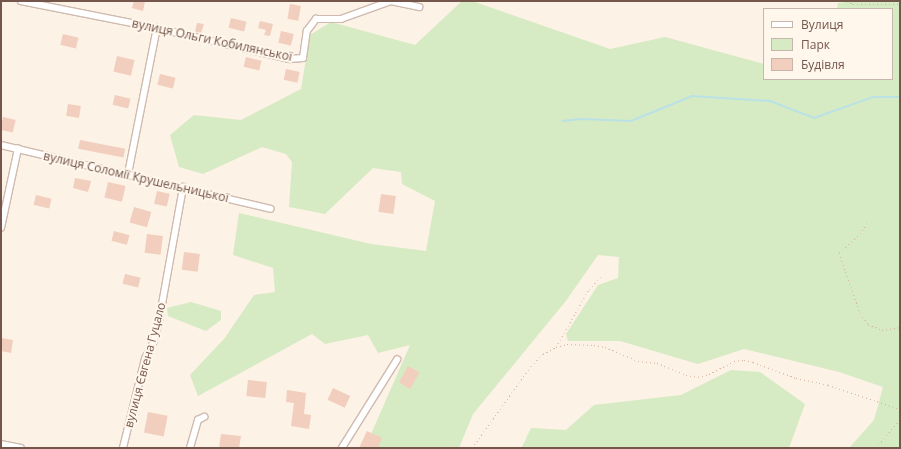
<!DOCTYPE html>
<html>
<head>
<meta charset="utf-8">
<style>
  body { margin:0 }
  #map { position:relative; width:901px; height:449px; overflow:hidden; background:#fcf2e5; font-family:"Open Sans",sans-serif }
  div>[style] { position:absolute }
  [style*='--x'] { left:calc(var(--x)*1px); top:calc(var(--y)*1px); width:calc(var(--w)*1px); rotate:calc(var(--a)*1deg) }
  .green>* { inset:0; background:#d6eac4 }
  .stream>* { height:2px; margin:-1px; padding:0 1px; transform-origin:1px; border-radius:1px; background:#bae2e5 }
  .building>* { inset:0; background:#f1cebd; transform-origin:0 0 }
  .path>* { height:1px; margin-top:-0.5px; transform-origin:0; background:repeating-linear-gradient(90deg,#d6b1a0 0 1px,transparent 0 4px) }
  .roads { filter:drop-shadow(1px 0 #d0baaf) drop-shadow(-1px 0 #d0baaf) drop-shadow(0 1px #d0baaf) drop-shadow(0 -1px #d0baaf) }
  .minor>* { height:5.5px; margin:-2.75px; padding:0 2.75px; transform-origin:2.75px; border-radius:2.75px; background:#fff }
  span { translate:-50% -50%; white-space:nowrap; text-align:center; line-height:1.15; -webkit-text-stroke:4px #fff6ec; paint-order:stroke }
  .street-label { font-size:12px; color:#75564b }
  .frame { position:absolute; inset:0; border:2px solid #75564b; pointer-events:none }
  .legend { position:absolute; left:763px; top:8px; width:130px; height:72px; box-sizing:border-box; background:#fff6ec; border:1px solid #c8b6ac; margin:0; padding:5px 7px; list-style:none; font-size:12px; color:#75564b }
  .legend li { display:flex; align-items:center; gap:8px; height:20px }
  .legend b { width:20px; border:1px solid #c8b6ac }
</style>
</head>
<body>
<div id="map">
  <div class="green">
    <div style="clip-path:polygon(462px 1px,472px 1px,610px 49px,665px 37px,764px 64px,764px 79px,892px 79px,892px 9px,837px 9px,838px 3px,856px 1px,900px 1px,900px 448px,849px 448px,874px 420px,883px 387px,839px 372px,744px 349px,698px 364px,620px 341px,568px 341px,566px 334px,598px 285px,618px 278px,619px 257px,598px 255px,565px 302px,473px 414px,459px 448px,365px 448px,410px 345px,378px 353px,368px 335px,325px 344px,312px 334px,198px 396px,190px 375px,224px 339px,254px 295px,275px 292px,273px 268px,233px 255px,239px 213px,371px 244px,426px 251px,435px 201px,402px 184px,401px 172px,373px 168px,325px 214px,289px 207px,292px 162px,286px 154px,262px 147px,203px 174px,179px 167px,170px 135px,194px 115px,241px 120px,301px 89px,310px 35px,331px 22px,415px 45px)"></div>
    <div style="clip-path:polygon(191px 302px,221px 311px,221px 320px,206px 331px,168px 316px,167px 308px)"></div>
    <div style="clip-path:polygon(731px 370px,760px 372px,805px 404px,789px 448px,522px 447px,531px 428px,566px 430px,594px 405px,681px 395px)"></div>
  </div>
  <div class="stream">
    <div style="--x:562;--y:121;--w:20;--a:-6"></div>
    <div style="--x:582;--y:119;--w:49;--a:2.3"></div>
    <div style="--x:631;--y:121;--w:66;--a:-22.3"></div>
    <div style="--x:692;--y:96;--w:78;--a:3.7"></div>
    <div style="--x:770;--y:101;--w:47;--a:21.1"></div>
    <div style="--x:814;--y:118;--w:63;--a:-19.6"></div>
    <div style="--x:873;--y:97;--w:27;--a:0"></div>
  </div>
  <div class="building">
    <div style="clip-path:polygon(134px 1px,145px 1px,143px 11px,132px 8px)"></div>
    <div style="left:290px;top:4px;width:11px;height:15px;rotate:10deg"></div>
    <div style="left:231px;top:18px;width:16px;height:10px;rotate:14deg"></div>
    <div style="clip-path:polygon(260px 21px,273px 24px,270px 36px,264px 35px,266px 30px,258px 28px)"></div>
    <div style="clip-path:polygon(197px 23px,204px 24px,201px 33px,195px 32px)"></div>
    <div style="left:281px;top:31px;width:13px;height:12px;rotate:13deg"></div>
    <div style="left:63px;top:34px;width:16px;height:11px;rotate:14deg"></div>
    <div style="left:117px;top:56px;width:18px;height:16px;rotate:13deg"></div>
    <div style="left:246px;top:57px;width:16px;height:10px;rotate:14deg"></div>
    <div style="left:286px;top:69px;width:14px;height:11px;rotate:12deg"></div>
    <div style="left:160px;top:74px;width:16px;height:11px;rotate:14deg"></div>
    <div style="left:115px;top:95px;width:16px;height:10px;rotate:14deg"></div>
    <div style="left:68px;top:104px;width:13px;height:12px;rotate:9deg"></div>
    <div style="left:3px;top:117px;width:13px;height:13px;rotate:13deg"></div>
    <div style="left:80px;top:140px;width:46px;height:9px;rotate:11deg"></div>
    <div style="clip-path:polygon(75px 178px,91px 181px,88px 192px,73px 188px)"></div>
    <div style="left:108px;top:182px;width:18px;height:16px;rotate:13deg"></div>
    <div style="left:157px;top:191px;width:13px;height:13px;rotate:13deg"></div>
    <div style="left:381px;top:194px;width:15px;height:18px;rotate:8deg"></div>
    <div style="left:36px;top:195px;width:16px;height:10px;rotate:14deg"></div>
    <div style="left:134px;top:207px;width:18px;height:16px;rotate:16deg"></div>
    <div style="left:114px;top:231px;width:16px;height:10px;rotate:15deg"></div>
    <div style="left:147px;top:234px;width:16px;height:19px;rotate:7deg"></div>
    <div style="left:184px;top:252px;width:16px;height:18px;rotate:7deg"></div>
    <div style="left:125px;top:274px;width:16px;height:10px;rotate:14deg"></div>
    <div style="clip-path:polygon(1px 338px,13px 340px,11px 353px,1px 351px)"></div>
    <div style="left:408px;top:366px;width:13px;height:19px;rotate:29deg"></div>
    <div style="left:248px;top:380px;width:19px;height:16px;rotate:6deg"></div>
    <div style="left:333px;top:388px;width:19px;height:13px;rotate:25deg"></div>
    <div style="clip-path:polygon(287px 390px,306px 393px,304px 414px,311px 415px,309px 429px,291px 426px,294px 403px,286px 402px)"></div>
    <div style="left:148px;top:412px;width:20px;height:21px;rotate:11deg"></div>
    <div style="clip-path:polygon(367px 431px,382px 438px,378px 448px,359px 448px)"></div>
    <div style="clip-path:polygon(221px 434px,241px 436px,239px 448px,219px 448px)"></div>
  </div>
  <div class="path">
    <div style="--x:847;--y:1;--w:7;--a:27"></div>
    <div style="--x:853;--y:4;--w:47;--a:0"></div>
    <div style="--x:867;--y:223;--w:12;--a:121"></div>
    <div style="--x:861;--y:233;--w:30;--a:138"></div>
    <div style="--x:839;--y:253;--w:64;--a:70.7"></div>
    <div style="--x:860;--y:313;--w:14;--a:54"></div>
    <div style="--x:868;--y:324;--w:15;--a:23"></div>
    <div style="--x:882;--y:330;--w:18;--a:-9"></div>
    <div style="--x:556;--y:347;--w:67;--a:-60.4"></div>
    <div style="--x:589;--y:289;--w:17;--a:-45"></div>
    <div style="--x:472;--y:448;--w:101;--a:-54.3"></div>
    <div style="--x:531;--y:366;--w:17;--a:-45"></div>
    <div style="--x:543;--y:354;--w:15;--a:-28"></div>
    <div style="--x:556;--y:347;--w:11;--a:-15"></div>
    <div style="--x:567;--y:344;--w:27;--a:2"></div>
    <div style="--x:594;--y:345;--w:11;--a:10"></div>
    <div style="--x:605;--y:347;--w:36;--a:23"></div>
    <div style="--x:638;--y:361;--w:19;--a:6"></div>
    <div style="--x:657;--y:363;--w:31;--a:22"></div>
    <div style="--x:686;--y:375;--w:12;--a:9"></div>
    <div style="--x:698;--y:377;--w:11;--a:-15"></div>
    <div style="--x:709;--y:374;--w:28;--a:-27"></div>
    <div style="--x:734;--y:361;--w:10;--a:-6"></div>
    <div style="--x:744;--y:360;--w:9;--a:13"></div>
    <div style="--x:753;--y:362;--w:46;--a:20.4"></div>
    <div style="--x:796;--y:378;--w:33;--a:12"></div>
    <div style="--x:828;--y:385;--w:76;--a:18.4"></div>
    <div style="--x:876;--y:448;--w:38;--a:-50"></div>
  </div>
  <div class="roads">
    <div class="minor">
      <div style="--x:21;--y:1;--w:139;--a:11.2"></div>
      <div style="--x:157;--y:28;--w:136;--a:13.2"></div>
      <div style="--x:289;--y:59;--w:14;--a:-4"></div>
      <div style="--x:303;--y:58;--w:27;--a:-82"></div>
      <div style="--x:307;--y:31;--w:15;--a:-53"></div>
      <div style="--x:316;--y:19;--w:25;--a:0"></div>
      <div style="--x:341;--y:19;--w:53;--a:-19.8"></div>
      <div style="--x:391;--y:1;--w:29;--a:12"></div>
      <div style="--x:1;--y:145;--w:277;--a:13.3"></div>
      <div style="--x:128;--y:174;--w:149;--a:-78.8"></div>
      <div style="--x:1;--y:228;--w:81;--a:-77.9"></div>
      <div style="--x:1;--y:444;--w:20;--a:11"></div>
      <div style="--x:123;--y:448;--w:92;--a:-76.1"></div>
      <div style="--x:145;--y:359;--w:18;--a:-63"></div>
      <div style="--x:153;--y:343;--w:23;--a:-75"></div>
      <div style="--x:159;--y:321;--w:136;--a:-79.8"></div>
      <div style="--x:190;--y:448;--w:29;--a:-74"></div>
      <div style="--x:198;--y:420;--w:7;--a:-27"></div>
      <div style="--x:342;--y:448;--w:104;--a:-58"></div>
    </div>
  </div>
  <div class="street-label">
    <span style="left:212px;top:40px;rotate:12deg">вулиця Ольги Кобилянської</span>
    <span style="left:136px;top:177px;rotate:13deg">вулиця Соломії Крушельницької</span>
    <span style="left:145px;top:365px;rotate:-75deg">вулиця Євгена Гуцало</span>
  </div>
  <div class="frame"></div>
  <ul class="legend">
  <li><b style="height:5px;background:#fff"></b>Вулиця</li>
  <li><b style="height:11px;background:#d6eac4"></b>Парк</li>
  <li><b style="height:11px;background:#f1cebd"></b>Будівля</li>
  </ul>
</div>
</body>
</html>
